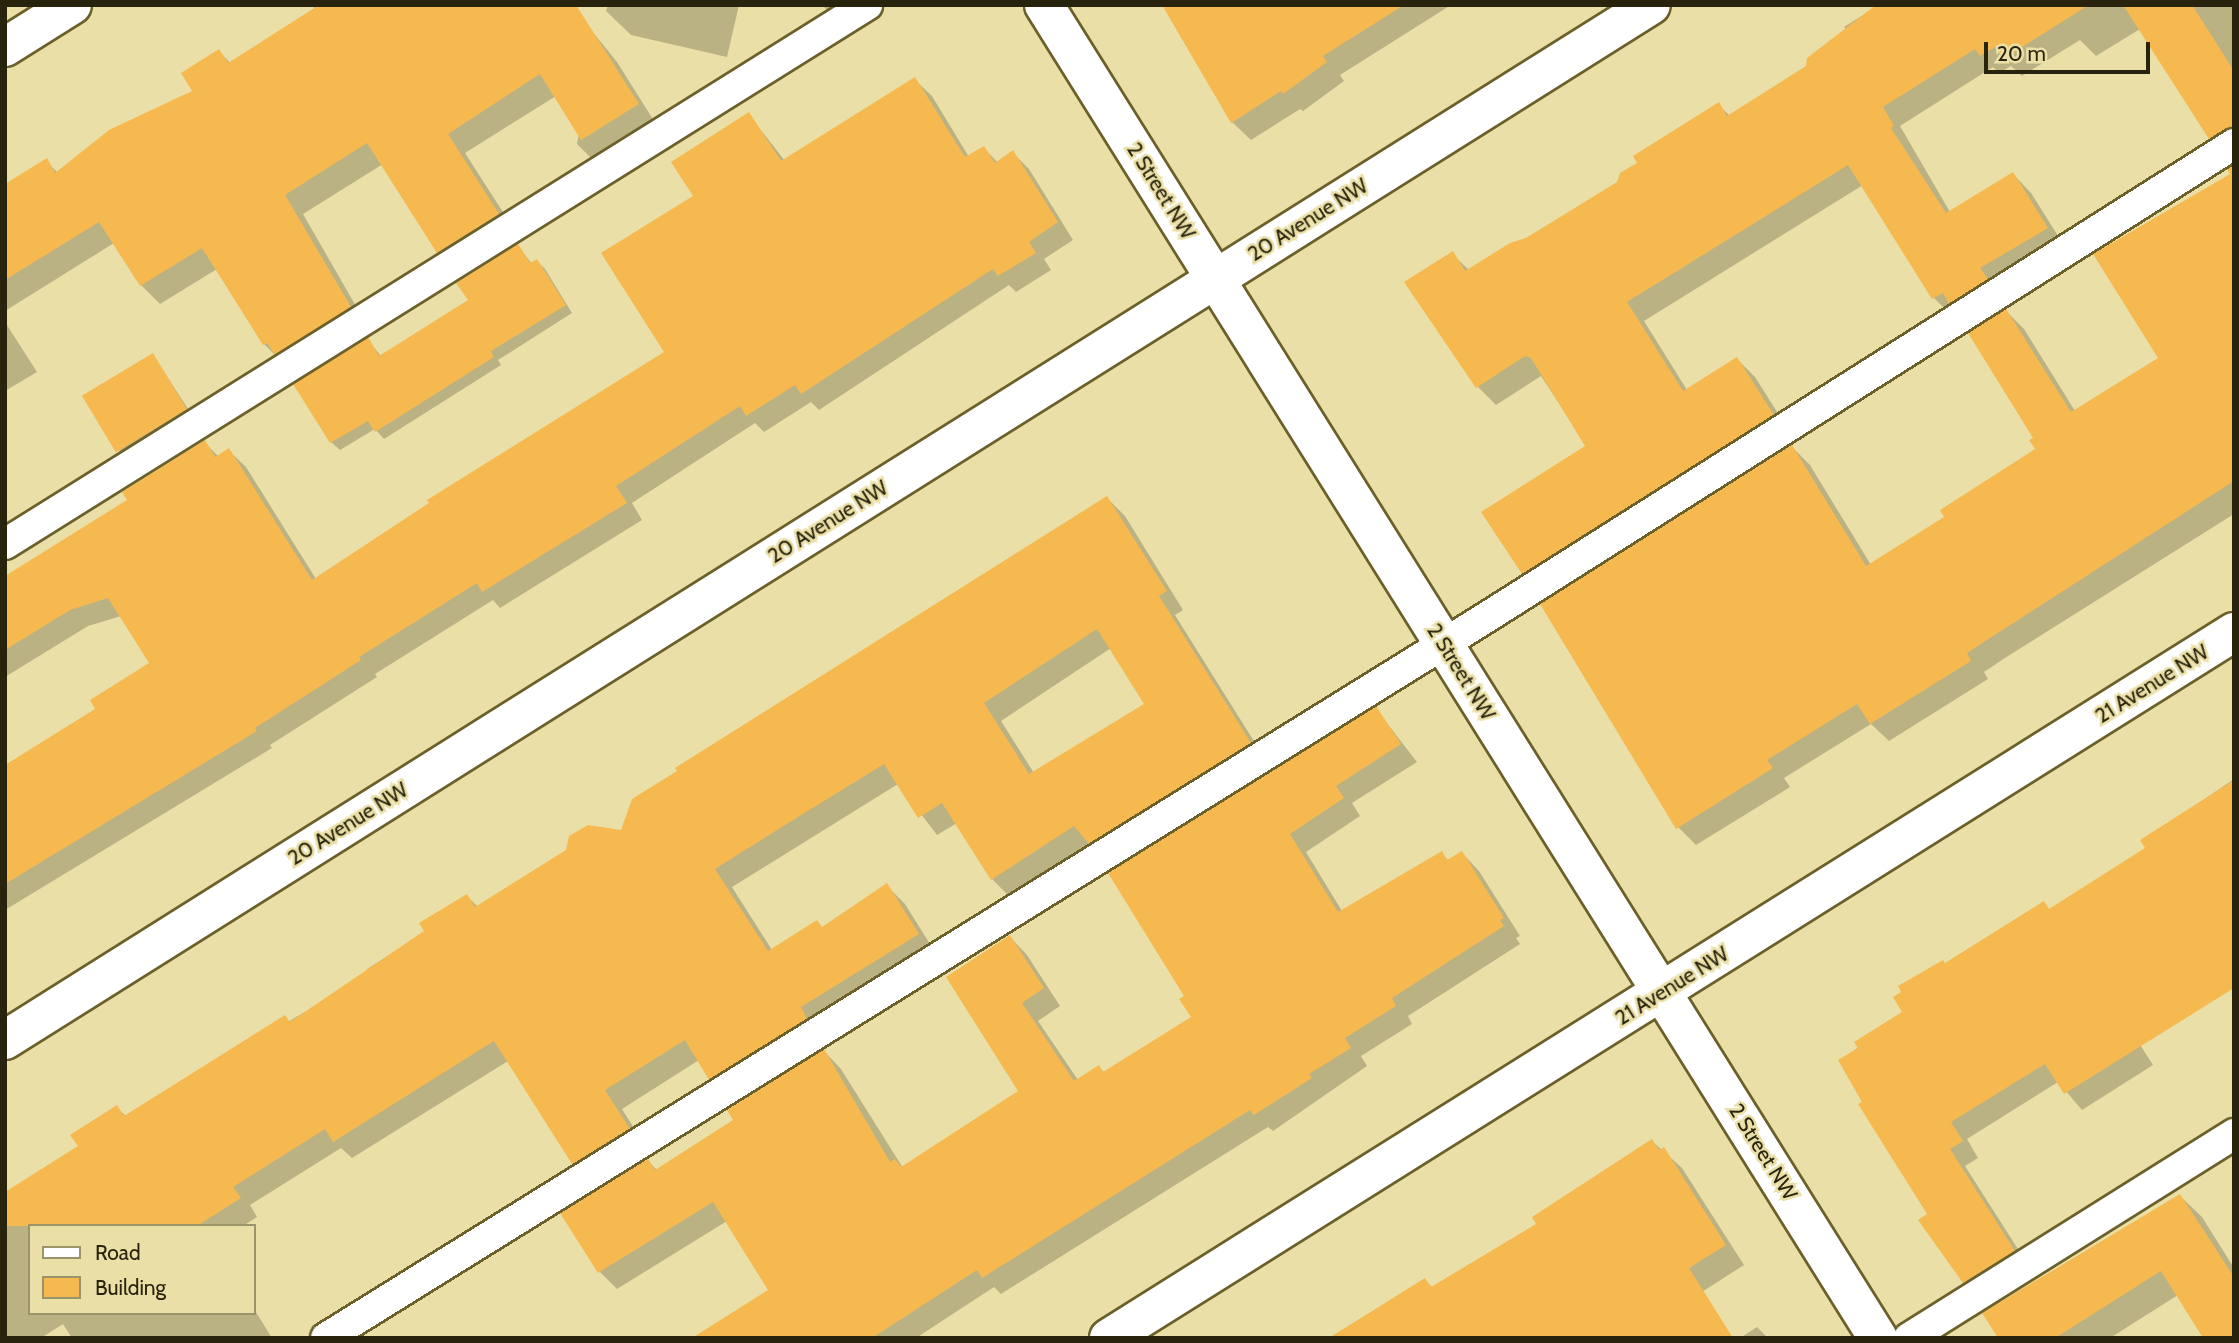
<!DOCTYPE html>
<html>
<head>
<meta charset="utf-8">
<style>
  body { margin:0 }
  #map { position:relative; width:2239px; height:1343px; overflow:hidden; background:#eadfa6; font-family:Cabin,sans-serif }
  div>[style] { position:absolute }
  [style*='--x'] { left:calc(var(--x)*1px); top:calc(var(--y)*1px); width:calc(var(--w)*1px); rotate:calc(var(--a)*1deg) }
  .shadow>* { inset:0; background:#0003 }
  .building>* { inset:0; background:#f5b950; transform-origin:0 0 }
  .roads { filter:drop-shadow(2px 0 #6b602a) drop-shadow(-2px 0 #6b602a) drop-shadow(0 2px #6b602a) drop-shadow(0 -2px #6b602a) }
  .service>* { height:30px; margin:-15px; padding:0 15px; transform-origin:15px; border-radius:15px; background:#fff }
  .minor>* { height:38px; margin:-19px; padding:0 19px; transform-origin:19px; border-radius:19px; background:#fff }
  .tertiary>* { height:38px; margin:-19px; padding:0 19px; transform-origin:19px; border-radius:19px; background:#fff }
  span { translate:-50% -50%; white-space:nowrap; text-align:center; line-height:1.15; -webkit-text-stroke:5px #eadfa6; paint-order:stroke }
  .street-label { font-size:21px; color:#28230d }
  .frame { position:absolute; inset:0; border:7px solid #28230d; pointer-events:none }
  .legend { position:absolute; left:28px; top:1224px; width:228px; height:91px; box-sizing:border-box; background:#eadfa6; border:2px solid #9c9469; margin:0; padding:9px 12px; list-style:none; font-size:21px; color:#28230d }
  .legend li { display:flex; align-items:center; gap:14px; height:35px }
  .legend b { width:35px; border:2px solid #9c9469 }
  .scale { position:absolute; left:1984px; top:42px; width:166px; height:32px; box-sizing:border-box; border:4px solid #28230d; border-top:0; padding-left:9px; font-size:21px; line-height:24px; white-space:nowrap; color:#28230d; -webkit-text-stroke:5px #eadfa6; paint-order:stroke }
</style>
</head>
<body>
<div id="map">
  <div class="shadow">
    <div style="clip-path:polygon(313px 5px,571px 5px,617px 62px,656px 124px,595px 162px,577px 144px,579px 133px,556px 96px,465px 153px,517px 234px,458px 271px,439px 252px,383px 164px,303px 214px,368px 327px,283px 363px,264px 344px,217px 269px,160px 304px,141px 285px,114px 243px,5px 311px,5px 193px,46px 161px,58px 173px,195px 91px,219px 51px,230px 63px,315px 10px)"></div>
    <div style="clip-path:polygon(608px 5px,739px 5px,727px 57px,631px 35px,606px 11px)"></div>
    <div style="clip-path:polygon(822px 5px,863px 5px,838px 21px)"></div>
    <div style="clip-path:polygon(1187px 5px,1451px 5px,1340px 75px,1344px 81px,1303px 111px,1300px 109px,1251px 140px,1232px 122px)"></div>
    <div style="clip-path:polygon(1879px 5px,2234px 5px,2234px 139px,2222px 147px,2204px 128px,2140px 29px,2096px 56px,2080px 40px,2022px 76px,2011px 66px,1999px 73px,1993px 67px,1900px 126px,1950px 212px,2013px 174px,2031px 193px,2065px 247px,1952px 316px,1934px 298px,1863px 185px,1644px 321px,1687px 390px,1737px 359px,1755px 377px,1791px 434px,1541px 591px,1523px 573px,1588px 447px,1541px 376px,1496px 405px,1478px 387px,1407px 282px,1452px 254px,1469px 270px,1527px 240px,1618px 183px,1719px 105px,1730px 116px,1808px 67px,1847px 31px,1844px 27px)"></div>
    <div style="clip-path:polygon(915px 80px,932px 96px,969px 157px,984px 148px,998px 163px,1013px 153px,1029px 169px,1073px 240px,1044px 259px,1051px 270px,1016px 292px,1009px 285px,819px 410px,811px 402px,764px 432px,755px 423px,632px 503px,642px 520px,500px 608px,493px 600px,375px 674px,377px 677px,270px 745px,272px 748px,5px 910px,5px 767px,98px 709px,151px 664px,121px 616px,88px 626px,5px 677px,5px 577px,130px 501px,204px 442px,219px 457px,229px 451px,246px 467px,316px 579px,666px 352px,695px 196px,749px 115px,785px 161px)"></div>
    <div style="clip-path:polygon(2234px 173px,2234px 514px,2008px 656px,1984px 672px,1988px 679px,1889px 741px,1871px 724px,1784px 778px,1790px 787px,1696px 845px,1678px 827px,1792px 447px,1810px 465px,1871px 565px,1947px 518px,2037px 449px,2006px 311px,2024px 329px,2075px 411px,2160px 358px)"></div>
    <div style="clip-path:polygon(518px 246px,532px 264px,537px 261px,545px 269px,572px 313px,498px 360px,501px 365px,384px 439px,375px 429px,340px 450px,331px 442px,368px 340px,381px 356px,470px 301px)"></div>
    <div style="clip-path:polygon(5px 322px,37px 372px,5px 391px)"></div>
    <div style="clip-path:polygon(153px 355px,194px 418px,127px 460px,119px 452px)"></div>
    <div style="clip-path:polygon(evenodd,1107px 498px,1125px 516px,1183px 610px,1175px 615px,1267px 762px,1108px 860px,1092px 844px,1010px 897px,992px 879px,957px 823px,937px 835px,898px 784px,732px 887px,772px 950px,823px 928px,887px 886px,905px 904px,935px 952px,728px 1096px,699px 1060px,622px 1109px,646px 1147px,592px 1181px,574px 1163px,508px 1061px,352px 1158px,341px 1148px,250px 1205px,257px 1217px,243px 1226px,30px 1226px,30px 1313px,254px 1313px,254px 1309px,272px 1338px,72px 1338px,63px 1324px,41px 1338px,5px 1338px,5px 1193px,80px 1147px,117px 1108px,127px 1117px,369px 974px,367px 969px,426px 932px,467px 896px,478px 907px,622px 832px,1107px 498px,1111px 648px,1146px 705px,1034px 773px,1001px 721px,1111px 648px)"></div>
    <div style="clip-path:polygon(1376px 709px,1417px 762px,1352px 803px,1360px 816px,1306px 852px,1342px 911px,1441px 853px,1449px 861px,1462px 853px,1479px 871px,1520px 936px,1516px 938px,1520px 944px,1408px 1016px,1412px 1024px,1361px 1056px,1367px 1066px,1273px 1131px,1268px 1127px,1001px 1294px,994px 1287px,916px 1338px,696px 1338px,771px 1291px,727px 1221px,617px 1289px,600px 1272px,563px 1214px,648px 1161px,657px 1170px,736px 1120px,824px 1051px,841px 1069px,903px 1168px,1021px 1091px,1010px 937px,1027px 955px,1060px 1006px,1038px 1021px,1078px 1080px,1099px 1067px,1105px 1073px,1193px 1018px,1186px 996px,1110px 874px)"></div>
    <div style="clip-path:polygon(2234px 779px,2234px 962px,2130px 1029px,2153px 1065px,2082px 1110px,2058px 1082px,1967px 1139px,1978px 1158px,1965px 1166px,2030px 1268px,1981px 1299px,1921px 1220px,1930px 1215px,1877px 1132px,1841px 1060px,1904px 1013px,1946px 965px,2044px 904px,2050px 910px,2148px 849px,2143px 841px)"></div>
    <div style="clip-path:polygon(1652px 1141px,1682px 1168px,1744px 1265px,1630px 1338px,1329px 1338px,1424px 1280px,1433px 1288px,1538px 1224px)"></div>
    <div style="clip-path:polygon(2180px 1196px,2202px 1217px,2234px 1268px,2234px 1338px,2178px 1295px,2110px 1338px,2000px 1338px)"></div>
    <div style="clip-path:polygon(1757px 1327px,1768px 1338px,1740px 1338px)"></div>
  </div>
  <div class="building">
    <div style="clip-path:polygon(319px 5px,576px 5px,639px 104px,581px 140px,540px 74px,448px 134px,499px 214px,437px 253px,367px 143px,285px 195px,351px 307px,275px 355px,267px 343px,263px 345px,202px 248px,140px 286px,99px 222px,5px 280px,5px 184px,47px 158px,55px 173px,109px 130px,192px 91px,181px 73px,219px 49px,228px 63px)"></div>
    <div style="clip-path:polygon(1162px 5px,1404px 5px,1323px 56px,1327px 62px,1283px 94px,1281px 91px,1231px 123px)"></div>
    <div style="clip-path:polygon(1876px 5px,2089px 5px,2003px 59px,1995px 47px,1980px 56px,1975px 49px,1883px 107px,1894px 126px,1891px 128px,1946px 213px,2013px 172px,2048px 228px,1980px 268px,1988px 279px,1949px 304px,1943px 293px,1932px 299px,1848px 165px,1627px 302px,1683px 391px,1737px 357px,1774px 415px,1522px 574px,1481px 512px,1585px 446px,1531px 358px,1525px 356px,1476px 388px,1404px 282px,1453px 251px,1465px 271px,1510px 243px,1526px 238px,1617px 182px,1620px 173px,1637px 163px,1633px 156px,1719px 102px,1727px 116px,1806px 66px,1807px 58px)"></div>
    <div style="clip-path:polygon(2123px 5px,2192px 5px,2234px 71px,2234px 127px,2209px 139px)"></div>
    <div style="clip-path:polygon(915px 77px,965px 157px,984px 146px,995px 163px,1013px 150px,1058px 222px,1029px 242px,1036px 253px,998px 276px,993px 269px,801px 394px,795px 385px,746px 416px,740px 406px,616px 486px,627px 503px,482px 592px,477px 583px,359px 657px,361px 660px,255px 728px,257px 731px,5px 884px,5px 765px,95px 709px,90px 700px,149px 663px,108px 598px,70px 610px,5px 650px,5px 576px,127px 500px,122px 492px,205px 440px,215px 457px,229px 448px,312px 580px,429px 503px,427px 500px,664px 352px,601px 253px,693px 196px,671px 162px,749px 112px,781px 161px)"></div>
    <div style="clip-path:polygon(2234px 165px,2234px 481px,1990px 638px,1967px 653px,1971px 661px,1870px 724px,1857px 704px,1767px 760px,1773px 768px,1676px 829px,1540px 604px,1792px 445px,1866px 566px,1944px 517px,1940px 510px,2035px 449px,2029px 440px,2033px 438px,1968px 333px,2006px 309px,2071px 412px,2158px 358px,2093px 254px,2230px 174px,2227px 169px)"></div>
    <div style="clip-path:polygon(518px 244px,530px 263px,537px 259px,566px 305px,491px 351px,494px 357px,375px 432px,368px 421px,330px 443px,293px 384px,368px 337px,379px 356px,468px 300px,456px 283px)"></div>
    <div style="left:153px;top:353px;width:66px;height:83px;rotate:59deg"></div>
    <div style="clip-path:polygon(evenodd,1107px 496px,1167px 591px,1159px 596px,1251px 743px,1089px 844px,1074px 826px,991px 880px,942px 803px,918px 818px,884px 764px,777px 830px,715px 869px,768px 951px,817px 920px,822px 927px,887px 883px,919px 934px,801px 1007px,807px 1019px,709px 1080px,685px 1040px,605px 1090px,630px 1129px,572px 1164px,494px 1041px,333px 1142px,325px 1129px,233px 1187px,241px 1198px,197px 1226px,5px 1226px,5px 1192px,78px 1146px,70px 1135px,117px 1105px,124px 1116px,285px 1015px,290px 1022px,424px 931px,419px 923px,467px 894px,475px 907px,566px 850px,569px 836px,588px 825px,621px 830px,632px 799px,677px 771px,675px 768px,1107px 496px,1097px 629px,1144px 704px,1029px 774px,984px 703px,1097px 629px)"></div>
    <div style="clip-path:polygon(1376px 706px,1401px 744px,1336px 786px,1344px 798px,1290px 834px,1338px 912px,1442px 851px,1447px 860px,1462px 851px,1504px 918px,1500px 920px,1504px 926px,1392px 998px,1396px 1006px,1345px 1038px,1351px 1048px,1309px 1074px,1312px 1078px,1254px 1115px,1250px 1110px,982px 1278px,977px 1270px,872px 1338px,692px 1338px,768px 1290px,713px 1202px,598px 1273px,560px 1213px,648px 1159px,655px 1170px,733px 1120px,727px 1110px,824px 1049px,890px 1162px,895px 1159px,901px 1167px,1018px 1091px,946px 977px,1010px 935px,1044px 988px,1022px 1003px,1074px 1081px,1099px 1065px,1103px 1072px,1191px 1017px,1179px 999px,1184px 996px,1108px 873px)"></div>
    <div style="clip-path:polygon(2234px 780px,2234px 988px,2064px 1094px,2045px 1064px,1951px 1122px,1963px 1141px,1950px 1149px,2015px 1251px,1963px 1283px,1918px 1220px,1927px 1214px,1858px 1104px,1862px 1102px,1838px 1060px,1858px 1048px,1854px 1042px,1902px 1012px,1893px 997px,1901px 992px,1898px 986px,1943px 960px,1945px 963px,2044px 901px,2049px 909px,2145px 848px,2140px 840px)"></div>
    <div style="clip-path:polygon(1652px 1139px,1659px 1150px,1664px 1147px,1726px 1245px,1689px 1268px,1733px 1338px,1329px 1338px,1425px 1278px,1431px 1287px,1536px 1224px,1532px 1217px)"></div>
    <div style="clip-path:polygon(2180px 1194px,2234px 1277px,2234px 1338px,2203px 1338px,2161px 1271px,2055px 1338px,1998px 1338px,1982px 1313px)"></div>
  </div>
  <div class="roads">
    <div class="service">
      <div style="--x:5;--y:544;--w:1017;--a:-32.02"></div>
      <div style="--x:326;--y:1338;--w:1367;--a:-31.84"></div>
      <div style="--x:1487;--y:617;--w:884;--a:-32.34"></div>
      <div style="--x:1909;--y:1338;--w:384;--a:-32.1"></div>
    </div>
    <div class="minor">
      <div style="--x:1044;--y:5;--w:1572;--a:57.97"></div>
      <div style="--x:5;--y:47;--w:79;--a:-32.1"></div>
      <div style="--x:1109;--y:1338;--w:1328;--a:-32.11"></div>
    </div>
    <div class="tertiary">
      <div style="--x:5;--y:1040;--w:1944;--a:-32.16"></div>
    </div>
  </div>
  <div class="street-label">
    <span style="left:1161px;top:191px;rotate:58deg">2 Street NW</span>
    <span style="left:1308px;top:220px;rotate:-32deg">20 Avenue NW</span>
    <span style="left:828px;top:522px;rotate:-32deg">20 Avenue NW</span>
    <span style="left:1461px;top:672px;rotate:58deg">2 Street NW</span>
    <span style="left:2152px;top:684px;rotate:-32deg">21 Avenue NW</span>
    <span style="left:348px;top:824px;rotate:-32deg">20 Avenue NW</span>
    <span style="left:1672px;top:986px;rotate:-32deg">21 Avenue NW</span>
    <span style="left:1763px;top:1152px;rotate:58deg">2 Street NW</span>
  </div>
  <div class="frame"></div>
  <ul class="legend">
  <li><b style="height:9px;background:#fff"></b>Road</li>
  <li><b style="height:19px;background:#f5b950"></b>Building</li>
  </ul>
  <div class="scale">20 m</div>
</div>
</body>
</html>
